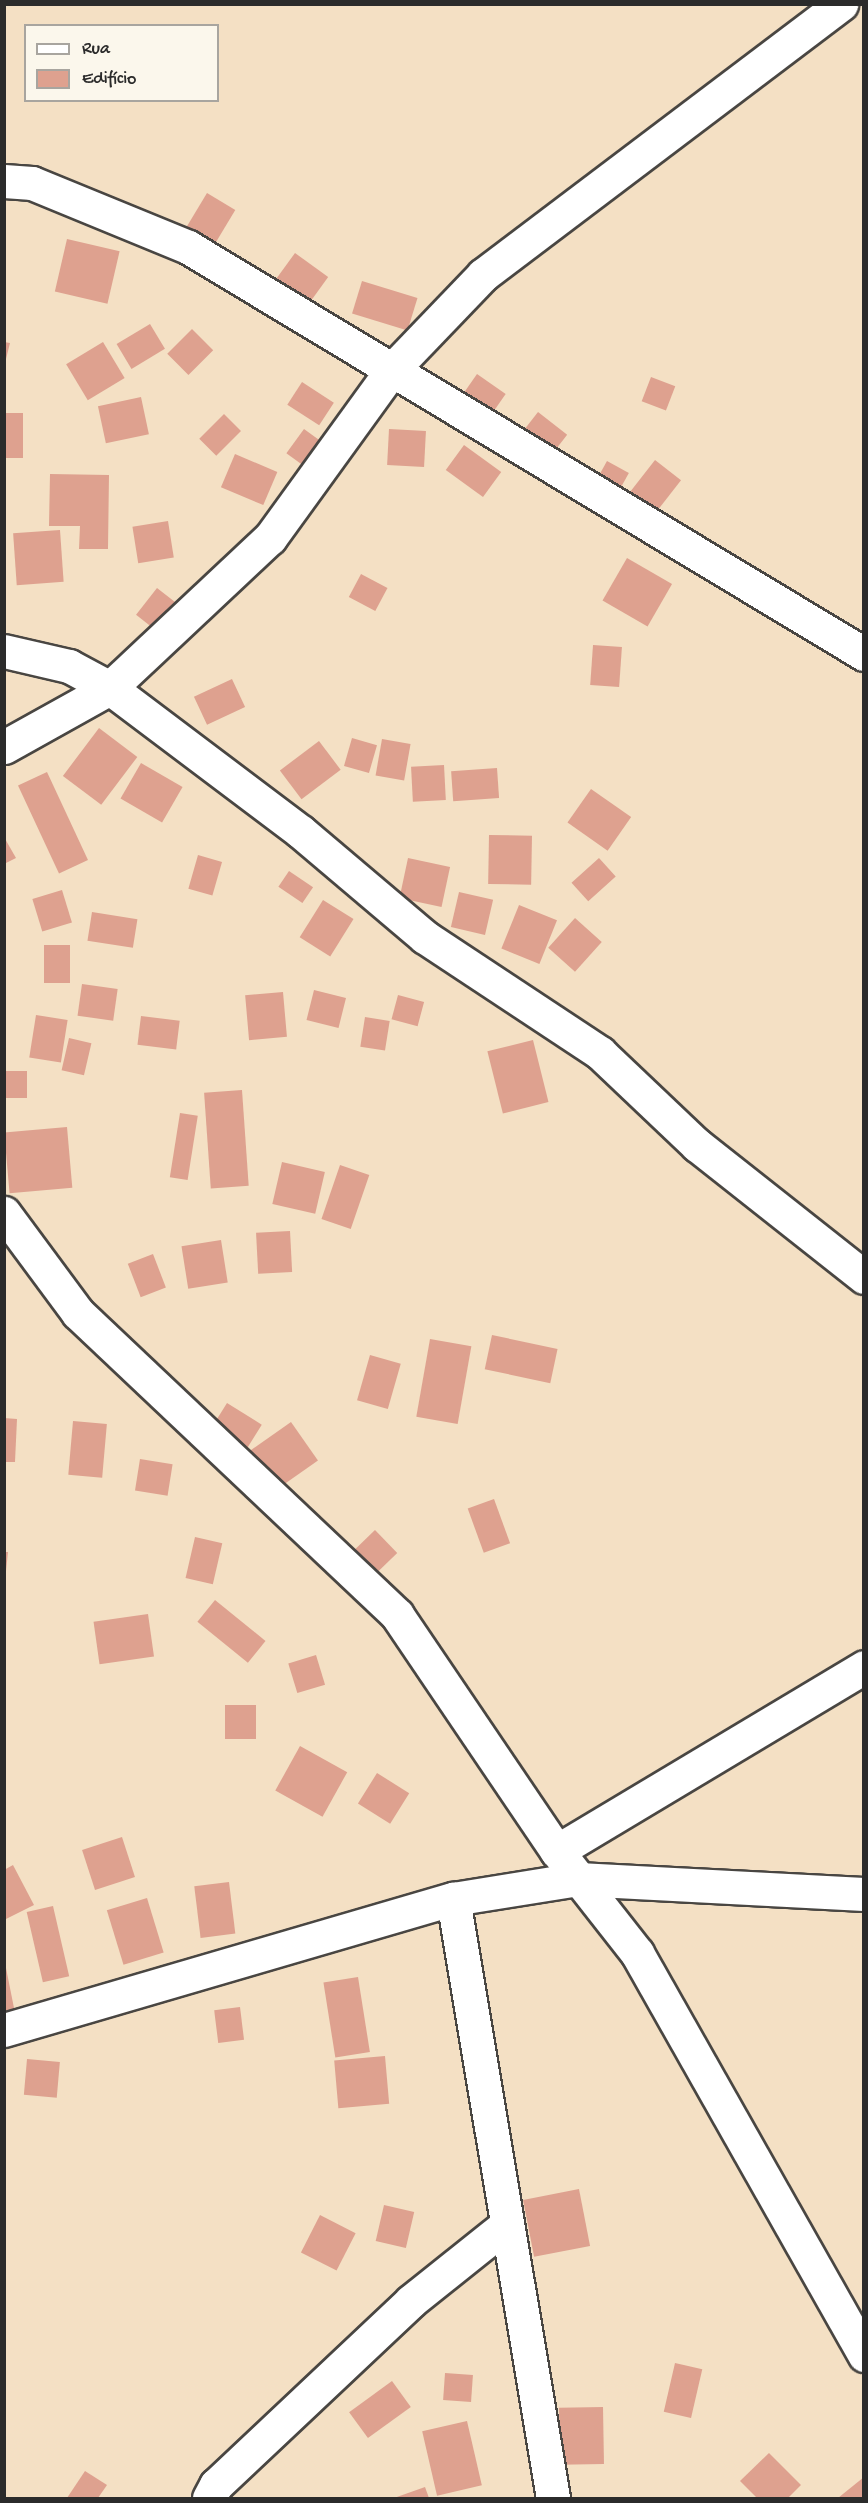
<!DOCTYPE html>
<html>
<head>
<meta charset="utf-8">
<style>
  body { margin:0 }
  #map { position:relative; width:868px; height:2503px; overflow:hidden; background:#f4e0c4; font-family:"Gochi Hand",sans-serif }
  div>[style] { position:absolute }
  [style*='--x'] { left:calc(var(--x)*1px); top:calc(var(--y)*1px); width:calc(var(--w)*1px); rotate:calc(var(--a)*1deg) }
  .building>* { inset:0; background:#dea18f; transform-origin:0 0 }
  .roads { filter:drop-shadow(2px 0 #494642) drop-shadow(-2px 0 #494642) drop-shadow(0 2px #494642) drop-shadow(0 -2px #494642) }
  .minor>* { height:33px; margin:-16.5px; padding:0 16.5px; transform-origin:16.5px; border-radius:16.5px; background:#fff }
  span { translate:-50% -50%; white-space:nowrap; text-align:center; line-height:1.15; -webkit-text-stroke:4.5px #fbf7ec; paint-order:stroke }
  .frame { position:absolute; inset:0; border:6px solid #2b2b2b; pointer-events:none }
  .legend { position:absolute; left:24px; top:24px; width:195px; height:78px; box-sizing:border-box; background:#fbf7ec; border:2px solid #a8a59f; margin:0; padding:8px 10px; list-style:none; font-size:18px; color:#2b2b2b }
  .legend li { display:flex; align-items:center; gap:12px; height:30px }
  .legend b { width:30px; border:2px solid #a8a59f }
</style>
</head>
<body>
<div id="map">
  <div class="building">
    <div style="left:207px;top:193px;width:33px;height:40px;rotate:31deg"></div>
    <div style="left:67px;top:239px;width:54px;height:54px;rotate:13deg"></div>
    <div style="left:295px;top:253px;width:41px;height:39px;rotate:36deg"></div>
    <div style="left:362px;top:281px;width:58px;height:34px;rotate:17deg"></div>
    <div style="left:150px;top:324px;width:29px;height:39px;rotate:59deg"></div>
    <div style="left:192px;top:329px;width:30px;height:35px;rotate:45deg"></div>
    <div style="clip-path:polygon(4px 342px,10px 343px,5px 363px,4px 363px)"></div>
    <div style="left:103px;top:342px;width:42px;height:43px;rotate:59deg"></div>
    <div style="left:477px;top:374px;width:35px;height:31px;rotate:35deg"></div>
    <div style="left:651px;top:377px;width:26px;height:26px;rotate:21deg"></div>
    <div style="left:302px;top:382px;width:38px;height:27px;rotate:33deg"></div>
    <div style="left:141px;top:397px;width:38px;height:44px;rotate:78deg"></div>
    <div style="left:538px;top:412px;width:37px;height:31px;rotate:38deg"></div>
    <div style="left:4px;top:413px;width:19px;height:45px"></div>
    <div style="left:224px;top:414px;width:24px;height:35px;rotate:45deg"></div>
    <div style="left:304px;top:429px;width:26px;height:30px;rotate:36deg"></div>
    <div style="left:389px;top:429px;width:37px;height:36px;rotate:3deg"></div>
    <div style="left:464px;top:445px;width:46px;height:31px;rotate:36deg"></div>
    <div style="left:235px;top:454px;width:46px;height:36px;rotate:23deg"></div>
    <div style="left:655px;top:460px;width:33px;height:52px;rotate:38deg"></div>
    <div style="left:607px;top:461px;width:25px;height:32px;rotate:29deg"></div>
    <div style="clip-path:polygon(50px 474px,109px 475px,108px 549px,79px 549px,80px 526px,49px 526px)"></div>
    <div style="left:168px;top:521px;width:37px;height:36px;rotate:81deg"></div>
    <div style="left:60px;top:530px;width:52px;height:47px;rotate:86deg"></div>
    <div style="left:627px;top:558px;width:52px;height:49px;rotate:30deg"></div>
    <div style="left:361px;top:574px;width:30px;height:26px;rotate:28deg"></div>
    <div style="left:157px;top:588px;width:31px;height:34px;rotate:38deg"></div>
    <div style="left:593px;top:645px;width:29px;height:40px;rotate:4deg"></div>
    <div style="left:232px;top:679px;width:31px;height:42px;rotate:65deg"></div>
    <div style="left:99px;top:728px;width:48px;height:60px;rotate:37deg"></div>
    <div style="left:352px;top:738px;width:26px;height:29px;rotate:16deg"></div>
    <div style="left:382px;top:739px;width:29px;height:37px;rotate:10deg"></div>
    <div style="left:319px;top:741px;width:36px;height:49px;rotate:53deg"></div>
    <div style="left:141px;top:763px;width:48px;height:41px;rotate:30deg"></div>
    <div style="left:444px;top:765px;width:35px;height:33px;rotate:87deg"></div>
    <div style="left:497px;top:768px;width:30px;height:46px;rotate:86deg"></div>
    <div style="left:47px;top:772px;width:97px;height:32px;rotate:65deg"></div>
    <div style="left:591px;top:789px;width:49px;height:41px;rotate:35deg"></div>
    <div style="left:489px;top:835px;width:43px;height:49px;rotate:1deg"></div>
    <div style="clip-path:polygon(4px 837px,16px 858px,4px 864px)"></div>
    <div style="left:198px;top:855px;width:25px;height:35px;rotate:16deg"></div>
    <div style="left:408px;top:858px;width:43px;height:41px;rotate:12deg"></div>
    <div style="left:599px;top:858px;width:25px;height:37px;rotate:48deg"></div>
    <div style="left:289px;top:871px;width:29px;height:19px;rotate:34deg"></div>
    <div style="left:62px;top:890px;width:34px;height:31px;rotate:73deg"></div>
    <div style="left:459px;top:892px;width:35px;height:36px;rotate:13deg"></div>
    <div style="left:323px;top:900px;width:36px;height:44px;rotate:32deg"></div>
    <div style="left:519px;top:905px;width:41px;height:47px;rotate:22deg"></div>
    <div style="left:92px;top:912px;width:46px;height:29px;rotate:9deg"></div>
    <div style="left:575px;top:918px;width:36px;height:40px;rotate:42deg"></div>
    <div style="left:44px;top:945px;width:26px;height:38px"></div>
    <div style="left:82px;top:984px;width:36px;height:32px;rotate:8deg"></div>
    <div style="left:314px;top:990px;width:33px;height:31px;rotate:14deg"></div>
    <div style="left:283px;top:992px;width:45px;height:38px;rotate:85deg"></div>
    <div style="left:398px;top:995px;width:27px;height:25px;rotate:15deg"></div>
    <div style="left:36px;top:1015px;width:32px;height:43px;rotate:9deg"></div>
    <div style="left:141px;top:1016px;width:39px;height:29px;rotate:7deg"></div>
    <div style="left:365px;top:1017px;width:25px;height:30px;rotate:9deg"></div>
    <div style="left:69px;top:1038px;width:23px;height:33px;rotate:13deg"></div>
    <div style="left:533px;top:1040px;width:64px;height:47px;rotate:76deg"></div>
    <div style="left:4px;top:1071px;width:23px;height:27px"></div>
    <div style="left:242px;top:1090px;width:96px;height:38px;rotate:86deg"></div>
    <div style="left:180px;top:1113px;width:18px;height:65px;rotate:9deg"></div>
    <div style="left:67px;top:1127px;width:61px;height:63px;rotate:85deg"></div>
    <div style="left:282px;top:1162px;width:44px;height:43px;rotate:13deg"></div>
    <div style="left:340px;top:1165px;width:31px;height:57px;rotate:19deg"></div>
    <div style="left:290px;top:1231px;width:41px;height:34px;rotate:87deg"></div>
    <div style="left:221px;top:1240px;width:43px;height:40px;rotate:81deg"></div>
    <div style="left:153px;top:1254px;width:36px;height:27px;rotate:69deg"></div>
    <div style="left:492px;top:1335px;width:67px;height:35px;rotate:12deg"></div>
    <div style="left:430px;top:1339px;width:42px;height:79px;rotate:10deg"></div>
    <div style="left:370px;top:1355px;width:32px;height:47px;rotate:16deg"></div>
    <div style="left:227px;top:1403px;width:41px;height:35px;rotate:32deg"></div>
    <div style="clip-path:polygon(4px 1418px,17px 1419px,15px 1462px,4px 1462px)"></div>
    <div style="left:73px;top:1421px;width:34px;height:54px;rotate:5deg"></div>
    <div style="left:291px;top:1422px;width:47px;height:50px;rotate:55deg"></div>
    <div style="left:140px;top:1459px;width:33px;height:32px;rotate:9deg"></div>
    <div style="left:494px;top:1499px;width:47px;height:28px;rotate:70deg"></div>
    <div style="left:375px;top:1530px;width:32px;height:33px;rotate:46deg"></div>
    <div style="left:195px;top:1537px;width:28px;height:42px;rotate:13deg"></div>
    <div style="clip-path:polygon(4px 1552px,8px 1552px,6px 1571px,4px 1571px)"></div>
    <div style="left:215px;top:1600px;width:65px;height:28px;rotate:39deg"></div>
    <div style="left:148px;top:1614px;width:43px;height:55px;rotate:82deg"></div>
    <div style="left:316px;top:1655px;width:31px;height:29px;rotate:73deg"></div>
    <div style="left:225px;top:1705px;width:31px;height:34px"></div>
    <div style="left:300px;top:1746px;width:54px;height:51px;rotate:29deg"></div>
    <div style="left:377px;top:1773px;width:38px;height:36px;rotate:32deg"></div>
    <div style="left:122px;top:1837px;width:42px;height:42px;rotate:72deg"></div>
    <div style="clip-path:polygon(13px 1865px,34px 1905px,4px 1920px,4px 1870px)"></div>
    <div style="left:229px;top:1882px;width:52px;height:35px;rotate:83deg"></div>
    <div style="left:147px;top:1898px;width:57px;height:42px;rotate:73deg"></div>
    <div style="left:53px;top:1906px;width:72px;height:27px;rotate:77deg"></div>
    <div style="clip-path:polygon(4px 1958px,15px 2013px,4px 2014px)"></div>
    <div style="left:358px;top:1977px;width:76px;height:35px;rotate:81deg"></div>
    <div style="left:240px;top:2007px;width:33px;height:26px;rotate:83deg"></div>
    <div style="left:385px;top:2056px;width:48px;height:51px;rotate:85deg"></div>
    <div style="left:27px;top:2059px;width:33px;height:36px;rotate:5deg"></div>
    <div style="left:579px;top:2189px;width:58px;height:57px;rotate:79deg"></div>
    <div style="left:384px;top:2205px;width:31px;height:37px;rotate:13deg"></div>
    <div style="left:320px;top:2215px;width:40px;height:42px;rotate:27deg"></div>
    <div style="left:675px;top:2363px;width:28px;height:50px;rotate:13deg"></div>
    <div style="left:445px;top:2373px;width:28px;height:27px;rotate:4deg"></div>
    <div style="left:392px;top:2381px;width:32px;height:53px;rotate:54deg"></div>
    <div style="left:603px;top:2407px;width:57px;height:44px;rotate:89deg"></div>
    <div style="left:467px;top:2421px;width:66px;height:46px;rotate:77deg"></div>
    <div style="clip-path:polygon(769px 2453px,801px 2485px,788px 2498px,757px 2498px,740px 2481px)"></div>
    <div style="clip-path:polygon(85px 2471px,107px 2485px,98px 2498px,67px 2498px)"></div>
    <div style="clip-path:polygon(864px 2477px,864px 2498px,838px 2498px)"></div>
    <div style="clip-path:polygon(425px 2487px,429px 2498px,394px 2498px)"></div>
  </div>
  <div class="roads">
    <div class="minor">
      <div style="--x:4;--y:181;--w:28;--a:4"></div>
      <div style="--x:32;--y:183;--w:169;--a:22.3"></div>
      <div style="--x:188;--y:247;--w:789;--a:31.05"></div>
      <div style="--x:4;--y:651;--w:67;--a:13"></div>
      <div style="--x:69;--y:666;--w:47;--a:28.2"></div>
      <div style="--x:110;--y:688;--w:239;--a:37"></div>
      <div style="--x:301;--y:832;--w:162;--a:40.3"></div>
      <div style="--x:425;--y:937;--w:210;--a:33.5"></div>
      <div style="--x:600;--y:1053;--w:134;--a:43.5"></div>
      <div style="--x:697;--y:1145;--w:213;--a:38.3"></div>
      <div style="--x:4;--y:747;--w:121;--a:-29.1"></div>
      <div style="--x:110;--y:688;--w:219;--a:-43.2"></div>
      <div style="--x:270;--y:538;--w:205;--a:-54.1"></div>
      <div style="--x:390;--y:372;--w:134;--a:-46.2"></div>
      <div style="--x:483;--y:275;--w:449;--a:-37.1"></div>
      <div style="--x:4;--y:1213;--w:124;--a:53.5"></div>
      <div style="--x:78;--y:1313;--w:439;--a:43.4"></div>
      <div style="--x:397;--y:1615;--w:285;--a:55.9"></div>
      <div style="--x:557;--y:1851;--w:130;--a:51.9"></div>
      <div style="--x:637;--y:1953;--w:462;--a:60.5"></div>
      <div style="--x:557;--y:1851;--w:358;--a:-30.9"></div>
      <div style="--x:453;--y:1899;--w:607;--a:80.52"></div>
      <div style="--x:4;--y:2030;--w:468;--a:-16.3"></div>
      <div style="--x:453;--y:1899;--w:127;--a:-9.1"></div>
      <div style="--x:578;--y:1879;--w:286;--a:3"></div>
      <div style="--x:209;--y:2498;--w:15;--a:-62"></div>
      <div style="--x:216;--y:2485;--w:268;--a:-43.3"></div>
      <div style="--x:411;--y:2301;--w:120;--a:-38.6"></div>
    </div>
  </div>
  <div class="frame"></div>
  <ul class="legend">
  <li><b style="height:8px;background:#fff"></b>Rua</li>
  <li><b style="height:16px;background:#dea18f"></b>Edifício</li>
  </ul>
</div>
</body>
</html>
